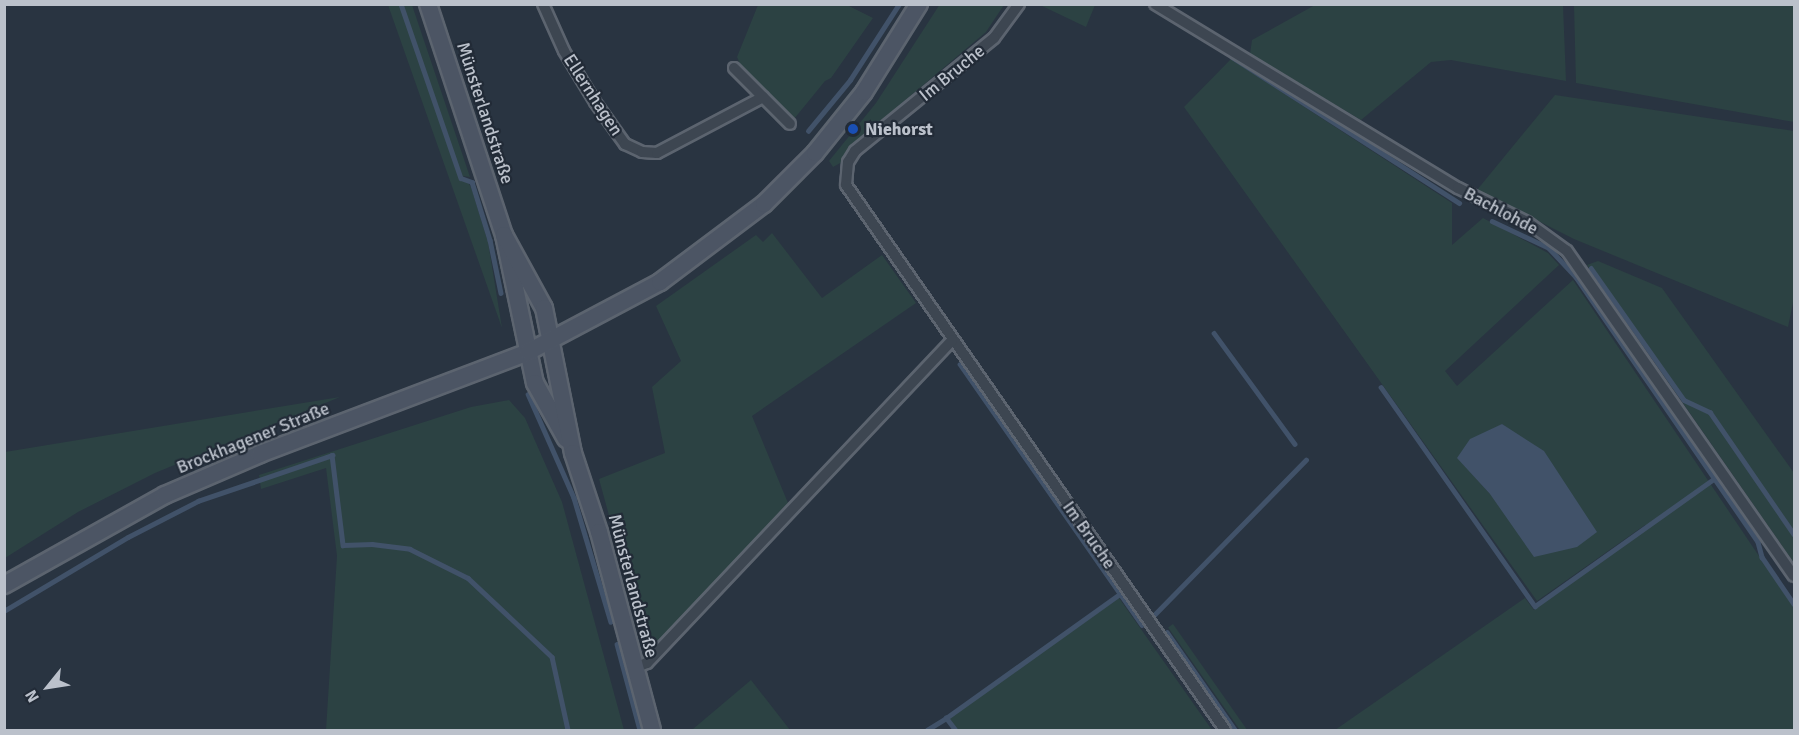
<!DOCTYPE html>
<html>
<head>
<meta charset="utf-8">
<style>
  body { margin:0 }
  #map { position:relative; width:1799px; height:735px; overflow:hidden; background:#293441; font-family:Signika,sans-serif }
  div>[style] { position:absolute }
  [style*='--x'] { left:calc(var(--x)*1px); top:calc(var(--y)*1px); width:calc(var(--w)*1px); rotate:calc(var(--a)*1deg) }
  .green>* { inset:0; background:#2c4243; transform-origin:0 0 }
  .water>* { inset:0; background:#415269 }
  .stream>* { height:4.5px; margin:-2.25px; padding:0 2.25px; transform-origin:2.25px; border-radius:2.25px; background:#415269 }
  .roads { filter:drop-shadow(2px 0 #5c646f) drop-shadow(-2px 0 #5c646f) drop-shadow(0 2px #5c646f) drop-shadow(0 -2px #5c646f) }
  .minor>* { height:10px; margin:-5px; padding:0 5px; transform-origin:5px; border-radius:5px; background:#3d4651 }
  .secondary>* { height:16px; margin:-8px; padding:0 8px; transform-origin:8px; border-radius:8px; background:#4c5564 }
  .dots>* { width:16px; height:16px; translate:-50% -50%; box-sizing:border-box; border:3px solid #222b37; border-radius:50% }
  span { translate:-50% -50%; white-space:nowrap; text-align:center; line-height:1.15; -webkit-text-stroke:4.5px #222b37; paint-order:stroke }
  .street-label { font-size:18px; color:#bbc1cb }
  .poi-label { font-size:18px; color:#bbc1cb; font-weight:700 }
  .left { translate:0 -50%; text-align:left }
  .frame { position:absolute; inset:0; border:6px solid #bbc1cb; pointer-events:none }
  .north { position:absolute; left:18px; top:657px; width:60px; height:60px; -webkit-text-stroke:4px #222b37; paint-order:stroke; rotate:240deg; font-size:16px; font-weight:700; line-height:24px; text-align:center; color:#bbc1cb }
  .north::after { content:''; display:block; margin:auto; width:21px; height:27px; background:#bbc1cb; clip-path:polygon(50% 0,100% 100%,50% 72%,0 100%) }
</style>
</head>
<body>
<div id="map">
  <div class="green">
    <div style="clip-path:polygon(940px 4px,1004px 5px,986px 32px,851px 146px,842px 162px,833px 167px,829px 161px,876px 103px)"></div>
    <div style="clip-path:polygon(388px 5px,412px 5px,470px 177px,463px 176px,471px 187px,488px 242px,502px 328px)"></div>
    <div style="clip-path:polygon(758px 5px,847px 5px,873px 18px,831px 78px,825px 81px,794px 119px,741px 66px,737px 57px)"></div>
    <div style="clip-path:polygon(1040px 5px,1095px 5px,1086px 27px)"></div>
    <div style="clip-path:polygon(1315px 5px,1563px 5px,1566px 81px,1451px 60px,1431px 62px,1361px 120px,1250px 54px,1252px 40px)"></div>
    <div style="clip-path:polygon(1574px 5px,1794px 5px,1794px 122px,1576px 83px)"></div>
    <div style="clip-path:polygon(evenodd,1231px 59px,1452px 203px,1452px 245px,1483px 218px,1548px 253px,1559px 265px,1445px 371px,1457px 386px,1573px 280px,1794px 608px,1794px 730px,1335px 730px,1525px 598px,1534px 610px,1648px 528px,1645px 525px,1537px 601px,1184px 107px,1231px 59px,1502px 424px,1520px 438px,1490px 494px,1458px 458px,1502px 424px)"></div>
    <div style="clip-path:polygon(1555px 95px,1794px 131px,1794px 298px,1788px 327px,1574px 239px,1477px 190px)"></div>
    <div style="clip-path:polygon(772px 233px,822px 298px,882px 255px,916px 303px,752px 416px,788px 503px,647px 654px,599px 479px,665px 453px,652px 387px,681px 361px,656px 306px,756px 235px,763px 242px)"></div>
    <div style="clip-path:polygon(1598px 261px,1662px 288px,1794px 473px,1794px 563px,1587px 265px)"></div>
    <div style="clip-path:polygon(340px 397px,155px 473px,78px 512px,5px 558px,5px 452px)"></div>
    <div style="clip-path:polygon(509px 400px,525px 418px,562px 502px,624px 730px,326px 730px,337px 556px,326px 468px,261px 489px,259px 475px,471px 407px)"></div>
    <div style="clip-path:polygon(1119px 598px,1212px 730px,958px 730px,949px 718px)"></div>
    <div style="left:1173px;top:624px;width:129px;height:6px;rotate:55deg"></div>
    <div style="clip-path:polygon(751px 680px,790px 730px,695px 730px,693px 729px)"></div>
  </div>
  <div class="water">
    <div style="clip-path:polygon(1502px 424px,1544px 451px,1597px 532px,1577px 547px,1534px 557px,1490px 494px,1457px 458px,1470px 439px)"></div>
  </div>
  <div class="stream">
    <div style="--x:401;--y:4;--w:184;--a:71"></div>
    <div style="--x:461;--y:178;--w:12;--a:20"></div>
    <div style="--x:472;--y:182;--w:61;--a:72.8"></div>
    <div style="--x:490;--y:240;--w:54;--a:78.3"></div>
    <div style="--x:1232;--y:57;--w:270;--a:32.7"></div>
    <div style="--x:808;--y:131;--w:66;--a:-50.5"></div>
    <div style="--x:850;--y:80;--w:90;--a:-57.2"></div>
    <div style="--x:1492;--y:221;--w:63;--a:25.3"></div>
    <div style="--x:1549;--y:248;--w:40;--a:47"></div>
    <div style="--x:1576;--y:277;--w:321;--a:55.5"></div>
    <div style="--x:1758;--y:542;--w:16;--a:75"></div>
    <div style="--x:1762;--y:557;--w:57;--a:55.8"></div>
    <div style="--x:1591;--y:268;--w:161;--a:54.8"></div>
    <div style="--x:1684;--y:400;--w:29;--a:25"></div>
    <div style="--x:1710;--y:412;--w:148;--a:55.5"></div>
    <div style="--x:1214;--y:333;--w:137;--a:53.9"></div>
    <div style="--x:960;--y:364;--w:318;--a:55.1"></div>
    <div style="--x:1381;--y:387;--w:268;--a:54.9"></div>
    <div style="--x:1535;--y:606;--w:219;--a:-35.4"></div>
    <div style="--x:528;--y:394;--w:114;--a:66.1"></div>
    <div style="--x:574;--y:498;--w:129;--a:73.4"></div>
    <div style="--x:4;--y:611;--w:144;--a:-30.8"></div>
    <div style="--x:128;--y:537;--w:79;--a:-27.2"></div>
    <div style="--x:198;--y:501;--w:142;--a:-18.9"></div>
    <div style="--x:332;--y:455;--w:91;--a:83"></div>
    <div style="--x:343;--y:545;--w:29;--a:-2"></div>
    <div style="--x:372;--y:544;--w:38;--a:7"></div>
    <div style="--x:410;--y:549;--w:65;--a:26.6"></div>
    <div style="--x:468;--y:578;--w:115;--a:43.2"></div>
    <div style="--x:552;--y:657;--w:75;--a:77.6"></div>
    <div style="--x:1154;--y:615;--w:217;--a:-45.6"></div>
    <div style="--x:1167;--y:632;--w:119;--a:55.2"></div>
    <div style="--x:617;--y:644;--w:89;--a:75"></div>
    <div style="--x:927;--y:730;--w:22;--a:-32"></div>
    <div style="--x:955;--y:730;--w:15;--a:-127"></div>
    <div style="--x:946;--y:718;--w:215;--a:-35.5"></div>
  </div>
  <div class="roads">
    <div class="minor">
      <div style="--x:543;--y:4;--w:51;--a:65.9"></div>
      <div style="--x:564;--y:51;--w:60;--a:58.7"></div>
      <div style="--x:595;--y:102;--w:52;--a:54.5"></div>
      <div style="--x:625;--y:144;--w:19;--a:25"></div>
      <div style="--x:642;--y:152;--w:15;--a:4"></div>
      <div style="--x:657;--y:153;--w:120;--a:-27.8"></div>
      <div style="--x:1019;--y:4;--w:42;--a:126.3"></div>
      <div style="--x:994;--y:38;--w:179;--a:140.9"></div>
      <div style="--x:855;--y:151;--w:13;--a:122"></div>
      <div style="--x:848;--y:162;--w:23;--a:95"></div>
      <div style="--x:846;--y:185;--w:664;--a:55.18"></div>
      <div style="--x:1155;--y:4;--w:354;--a:31.3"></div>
      <div style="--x:1458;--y:188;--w:77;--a:26.2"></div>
      <div style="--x:1527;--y:222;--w:49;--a:35.9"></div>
      <div style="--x:1567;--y:251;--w:396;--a:55.1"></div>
      <div style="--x:734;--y:68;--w:79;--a:45"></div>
      <div style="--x:635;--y:668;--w:13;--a:-23"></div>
      <div style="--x:647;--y:663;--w:444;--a:-46.6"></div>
    </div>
    <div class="secondary">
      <div style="--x:428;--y:4;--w:243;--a:71.8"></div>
      <div style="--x:504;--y:235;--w:151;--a:78.2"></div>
      <div style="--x:535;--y:383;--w:64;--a:61"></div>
      <div style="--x:504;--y:235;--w:83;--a:61.3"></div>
      <div style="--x:544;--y:308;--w:148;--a:78.7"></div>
      <div style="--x:573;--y:453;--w:83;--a:71.8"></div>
      <div style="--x:599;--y:532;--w:205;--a:75"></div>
      <div style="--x:4;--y:585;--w:184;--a:-29.2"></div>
      <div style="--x:165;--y:495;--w:103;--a:-23.3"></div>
      <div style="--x:260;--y:454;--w:287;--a:-20.8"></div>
      <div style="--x:528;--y:352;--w:149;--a:-27.9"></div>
      <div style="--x:660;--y:282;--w:130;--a:-36.9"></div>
      <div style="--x:764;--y:204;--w:72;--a:-45"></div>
      <div style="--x:815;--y:153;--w:78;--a:-51.2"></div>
      <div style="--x:864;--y:92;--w:104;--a:-58"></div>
    </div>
  </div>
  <div class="dots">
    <div style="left:853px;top:129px;background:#1a4fb4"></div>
  </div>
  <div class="street-label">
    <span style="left:952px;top:73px;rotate:-39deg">Im Bruche</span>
    <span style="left:593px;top:95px;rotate:57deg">Ellernhagen</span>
    <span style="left:485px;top:113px;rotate:72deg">Münsterlandstraße</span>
    <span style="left:1501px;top:211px;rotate:28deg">Bachlohde</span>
    <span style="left:253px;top:438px;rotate:-22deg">Brockhagener Straße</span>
    <span style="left:1089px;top:535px;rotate:55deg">Im Bruche</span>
    <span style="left:633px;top:586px;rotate:75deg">Münsterlandstraße</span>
  </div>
  <div class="poi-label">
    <span class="left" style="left:865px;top:129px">Niehorst</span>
  </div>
  <div class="frame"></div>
  <div class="north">N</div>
</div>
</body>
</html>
